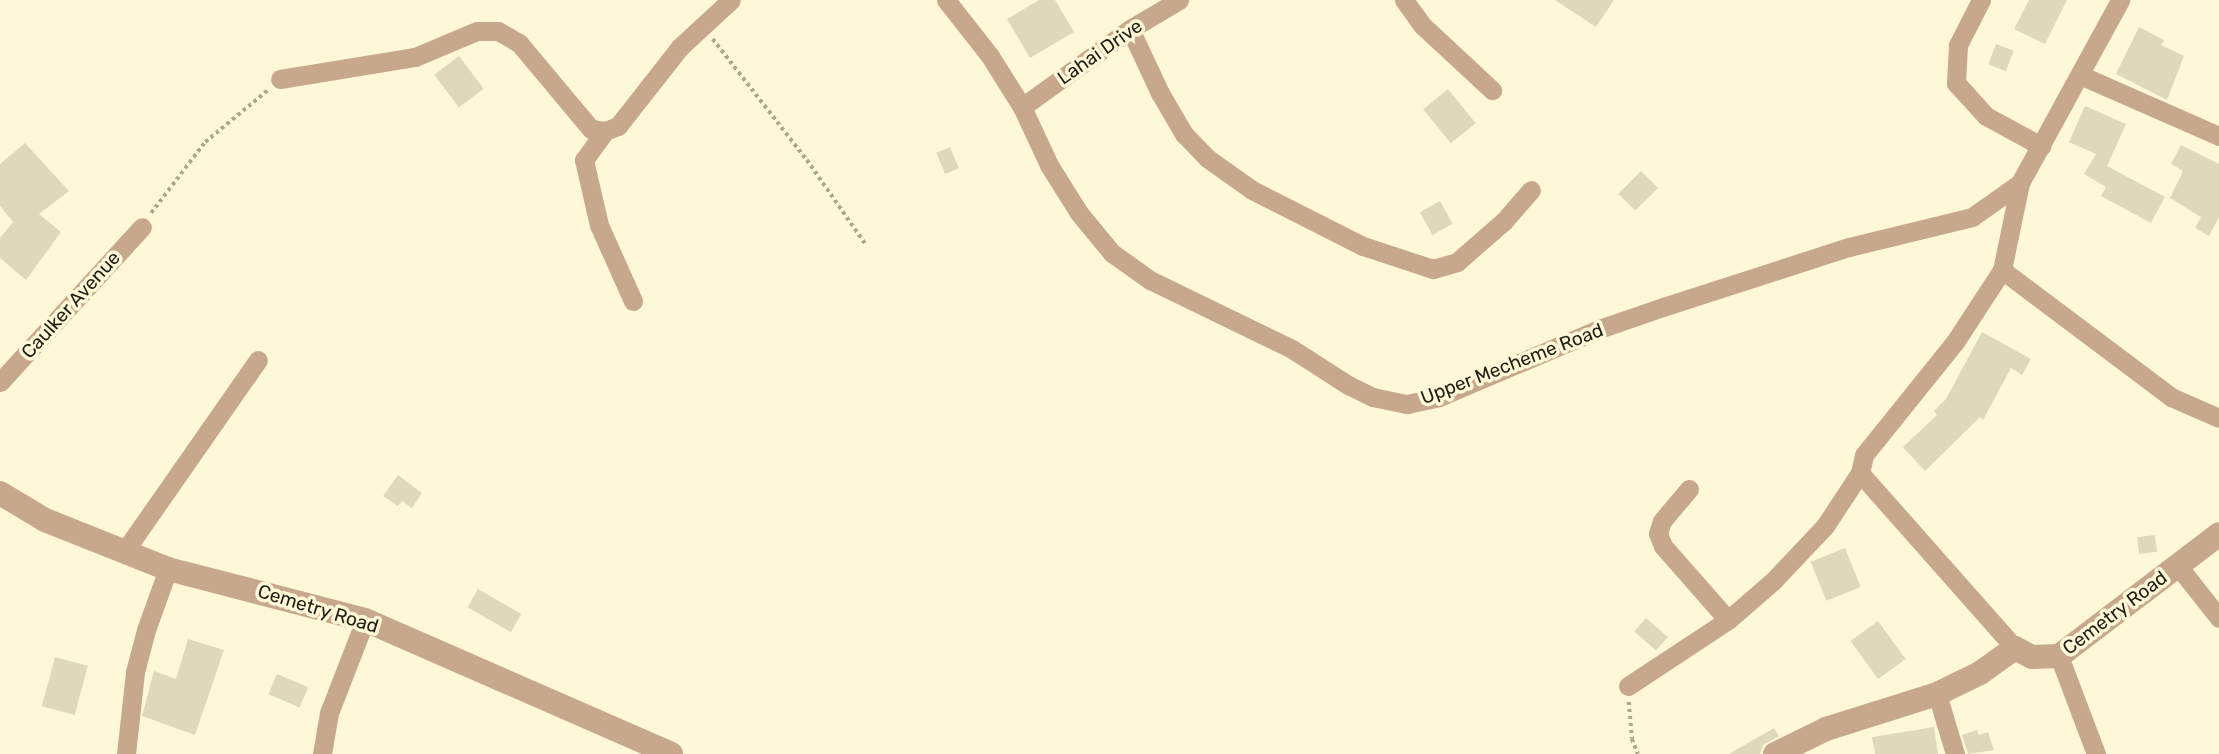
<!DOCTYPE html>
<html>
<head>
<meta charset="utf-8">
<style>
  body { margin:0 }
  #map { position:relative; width:2219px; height:754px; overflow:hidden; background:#fef8d8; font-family:Rubik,sans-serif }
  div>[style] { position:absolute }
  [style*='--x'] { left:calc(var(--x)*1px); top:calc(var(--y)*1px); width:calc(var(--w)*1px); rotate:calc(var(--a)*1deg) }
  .building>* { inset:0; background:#dfd9ba; transform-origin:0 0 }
  .path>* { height:3.5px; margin-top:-1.75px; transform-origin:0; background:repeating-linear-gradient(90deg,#aba68e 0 3.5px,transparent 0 7px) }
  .minor>* { height:19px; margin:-9.5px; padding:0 9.5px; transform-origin:9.5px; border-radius:9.5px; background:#c8a88d }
  .tertiary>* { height:24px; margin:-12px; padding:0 12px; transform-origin:12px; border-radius:12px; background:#c8a88d }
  span { translate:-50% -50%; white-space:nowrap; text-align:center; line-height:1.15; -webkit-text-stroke:7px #fef8d8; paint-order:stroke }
  .street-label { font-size:19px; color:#211e13 }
</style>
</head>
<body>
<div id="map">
  <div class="building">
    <div style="clip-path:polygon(1039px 0,1055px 0,1074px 32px,1030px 58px,1007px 19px)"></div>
    <div style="clip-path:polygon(1555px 0,1614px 0,1596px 27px)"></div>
    <div style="clip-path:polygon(2029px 0,2067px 0,2045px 44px,2014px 29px)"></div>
    <div style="clip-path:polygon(2139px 27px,2164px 40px,2161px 45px,2184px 56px,2167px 100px,2116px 74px)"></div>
    <div style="left:1996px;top:44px;width:19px;height:22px;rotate:21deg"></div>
    <div style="left:459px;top:56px;width:41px;height:31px;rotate:53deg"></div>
    <div style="left:1448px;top:89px;width:44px;height:32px;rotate:51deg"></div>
    <div style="clip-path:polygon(2085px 106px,2126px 124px,2107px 166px,2165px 197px,2151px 223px,2101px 196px,2106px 187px,2084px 174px,2096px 154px,2069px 142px)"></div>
    <div style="clip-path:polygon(25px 143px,69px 191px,39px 214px,61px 232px,26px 280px,0 258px,0 238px,13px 222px,0 206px,0 164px)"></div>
    <div style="clip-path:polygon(2181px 145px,2219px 164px,2219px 217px,2209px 236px,2195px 228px,2201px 217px,2170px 198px,2183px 171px,2171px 164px)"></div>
    <div style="left:950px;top:147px;width:23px;height:15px;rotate:67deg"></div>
    <div style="left:1641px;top:171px;width:24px;height:32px;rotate:45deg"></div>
    <div style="left:1440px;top:201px;width:26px;height:23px;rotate:61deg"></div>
    <div style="clip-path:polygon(1982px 332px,2031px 359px,2022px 375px,2011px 368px,1983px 420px,1980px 417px,1925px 471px,1903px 447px,1937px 415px,1934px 411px,1946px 399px)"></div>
    <div style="clip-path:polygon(398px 475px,422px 493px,412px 508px,402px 501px,398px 506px,383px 496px)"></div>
    <div style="left:2155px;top:535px;width:17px;height:18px;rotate:83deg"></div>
    <div style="left:1845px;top:548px;width:42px;height:37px;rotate:68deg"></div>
    <div style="left:478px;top:589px;width:50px;height:21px;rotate:30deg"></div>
    <div style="left:1646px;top:618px;width:29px;height:18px;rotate:41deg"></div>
    <div style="left:1878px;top:621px;width:47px;height:34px;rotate:54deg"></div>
    <div style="clip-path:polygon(188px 639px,224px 650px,195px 735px,142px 716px,154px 671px,176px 679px)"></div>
    <div style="left:55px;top:657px;width:34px;height:51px;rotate:15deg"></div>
    <div style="left:277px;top:674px;width:34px;height:22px;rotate:23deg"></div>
    <div style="clip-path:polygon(1934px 727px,1938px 754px,1875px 754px,1872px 737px)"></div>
    <div style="clip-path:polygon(1774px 728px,1779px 736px,1763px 745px,1760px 754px,1729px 754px)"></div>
    <div style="clip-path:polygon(1977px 730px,1979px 735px,1988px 732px,1994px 750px,1968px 754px,1962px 735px)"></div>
  </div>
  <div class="path">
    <div style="--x:713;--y:39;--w:153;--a:52.2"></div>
    <div style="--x:807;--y:160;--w:103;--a:55.2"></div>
    <div style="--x:151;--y:213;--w:89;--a:-52.7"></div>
    <div style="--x:205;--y:142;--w:82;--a:-39.5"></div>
    <div style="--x:1629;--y:702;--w:37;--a:85"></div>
    <div style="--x:1632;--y:739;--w:16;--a:68"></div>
  </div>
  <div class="minor">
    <div style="--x:946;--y:0;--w:71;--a:51.8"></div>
    <div style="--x:990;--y:56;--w:60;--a:57.9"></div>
    <div style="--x:1022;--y:107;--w:64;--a:65"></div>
    <div style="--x:1049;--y:165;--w:57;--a:58"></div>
    <div style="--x:1079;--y:213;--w:52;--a:50.5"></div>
    <div style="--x:1112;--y:253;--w:47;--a:35.4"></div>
    <div style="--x:1150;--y:280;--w:158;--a:25.9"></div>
    <div style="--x:1292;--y:349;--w:67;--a:32.7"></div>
    <div style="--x:1348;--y:385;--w:28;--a:26"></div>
    <div style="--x:1373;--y:397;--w:35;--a:12"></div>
    <div style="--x:1407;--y:404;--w:33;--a:-12"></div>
    <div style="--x:1439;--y:397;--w:174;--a:-23"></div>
    <div style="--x:1599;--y:329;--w:68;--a:-19"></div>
    <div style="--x:1663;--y:307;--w:195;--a:-17.9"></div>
    <div style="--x:1849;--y:247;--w:127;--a:-13.7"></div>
    <div style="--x:1972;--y:217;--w:59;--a:-35.3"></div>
    <div style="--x:2020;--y:183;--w:209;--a:-61.3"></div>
    <div style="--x:1404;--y:0;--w:31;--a:54"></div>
    <div style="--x:1422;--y:25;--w:96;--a:42.9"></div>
    <div style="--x:1981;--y:0;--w:51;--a:117.1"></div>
    <div style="--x:1958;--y:45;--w:38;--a:93"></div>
    <div style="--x:1956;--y:83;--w:45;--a:47.7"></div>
    <div style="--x:1986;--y:116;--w:63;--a:28.6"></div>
    <div style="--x:1130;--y:29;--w:71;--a:64.9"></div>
    <div style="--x:1160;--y:93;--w:48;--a:59.7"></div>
    <div style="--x:1184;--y:134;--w:33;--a:46"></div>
    <div style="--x:1207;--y:158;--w:55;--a:35.4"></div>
    <div style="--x:1252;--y:190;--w:124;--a:26.8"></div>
    <div style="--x:1363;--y:246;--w:74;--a:18.2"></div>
    <div style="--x:1433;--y:269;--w:25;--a:-16"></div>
    <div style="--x:1457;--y:262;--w:62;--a:-41.1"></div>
    <div style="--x:1504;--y:221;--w:41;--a:-48.9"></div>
    <div style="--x:2080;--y:75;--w:152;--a:23.7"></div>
    <div style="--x:280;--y:79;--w:137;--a:-9.3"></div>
    <div style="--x:415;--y:57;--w:67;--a:-22.8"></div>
    <div style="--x:477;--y:31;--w:21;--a:0"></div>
    <div style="--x:498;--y:31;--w:24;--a:30"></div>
    <div style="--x:519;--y:43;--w:112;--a:50.1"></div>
    <div style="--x:591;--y:129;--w:14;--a:8"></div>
    <div style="--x:1022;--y:107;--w:133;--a:-35.8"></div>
    <div style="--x:1130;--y:29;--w:57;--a:-30.6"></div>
    <div style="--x:2002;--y:270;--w:211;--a:36.9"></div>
    <div style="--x:2171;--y:397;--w:52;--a:23.6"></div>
    <div style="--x:633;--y:301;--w:83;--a:-114.1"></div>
    <div style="--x:599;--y:225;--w:67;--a:-103"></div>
    <div style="--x:584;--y:160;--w:36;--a:-54"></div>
    <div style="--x:605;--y:131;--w:14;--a:-21"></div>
    <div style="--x:618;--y:126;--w:100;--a:-51.9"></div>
    <div style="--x:680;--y:47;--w:69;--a:-42.7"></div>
    <div style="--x:0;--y:382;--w:210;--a:-47.5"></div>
    <div style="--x:1860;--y:473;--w:234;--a:48.5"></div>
    <div style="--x:1689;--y:489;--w:42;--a:130.2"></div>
    <div style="--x:1662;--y:521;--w:13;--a:108"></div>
    <div style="--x:1658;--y:533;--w:14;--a:69"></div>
    <div style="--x:1663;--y:546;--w:98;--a:48.7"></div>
    <div style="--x:124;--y:552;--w:234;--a:-55.1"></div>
    <div style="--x:2178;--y:566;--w:66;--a:51.7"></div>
    <div style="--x:2059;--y:656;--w:105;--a:69.3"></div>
    <div style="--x:1628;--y:686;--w:120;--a:-33.4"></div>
    <div style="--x:1728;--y:620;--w:60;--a:-40.9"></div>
    <div style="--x:1773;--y:581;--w:76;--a:-46.6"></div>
    <div style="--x:1825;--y:526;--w:64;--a:-56.6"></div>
    <div style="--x:1860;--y:473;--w:18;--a:-77"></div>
    <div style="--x:1864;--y:455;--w:145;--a:-51.2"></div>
    <div style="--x:1955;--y:342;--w:86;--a:-56.9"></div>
    <div style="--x:2002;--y:270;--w:89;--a:-78.3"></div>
    <div style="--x:1937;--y:694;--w:63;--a:73.3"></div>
    <div style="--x:126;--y:754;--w:82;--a:-83.7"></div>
    <div style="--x:135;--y:672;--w:43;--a:-75.3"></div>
    <div style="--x:146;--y:630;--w:65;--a:-70.2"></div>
    <div style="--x:322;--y:754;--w:42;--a:-80.3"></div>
    <div style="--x:329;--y:713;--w:100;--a:-68.8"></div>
  </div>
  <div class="tertiary">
    <div style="--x:0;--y:493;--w:52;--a:31"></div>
    <div style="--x:45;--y:520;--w:132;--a:21.7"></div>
    <div style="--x:168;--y:569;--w:203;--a:14.5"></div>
    <div style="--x:365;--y:620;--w:334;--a:23.6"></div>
    <div style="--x:1775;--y:754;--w:57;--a:-26.1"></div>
    <div style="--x:1826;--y:729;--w:116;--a:-17.5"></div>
    <div style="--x:1937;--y:694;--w:48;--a:-26"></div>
    <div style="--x:1980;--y:673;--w:43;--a:-35.5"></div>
    <div style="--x:2015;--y:648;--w:19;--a:28"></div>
    <div style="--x:2032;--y:657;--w:27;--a:-2"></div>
    <div style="--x:2059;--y:656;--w:201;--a:-37.3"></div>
  </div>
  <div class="street-label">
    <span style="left:1100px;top:52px;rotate:-35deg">Lahai Drive</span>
    <span style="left:71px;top:305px;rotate:-48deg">Caulker Avenue</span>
    <span style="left:1512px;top:364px;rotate:-21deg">Upper Mecheme Road</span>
    <span style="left:318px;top:609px;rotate:17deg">Cemetry Road</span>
    <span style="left:2115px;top:613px;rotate:-37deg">Cemetry Road</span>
  </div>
</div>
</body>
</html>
